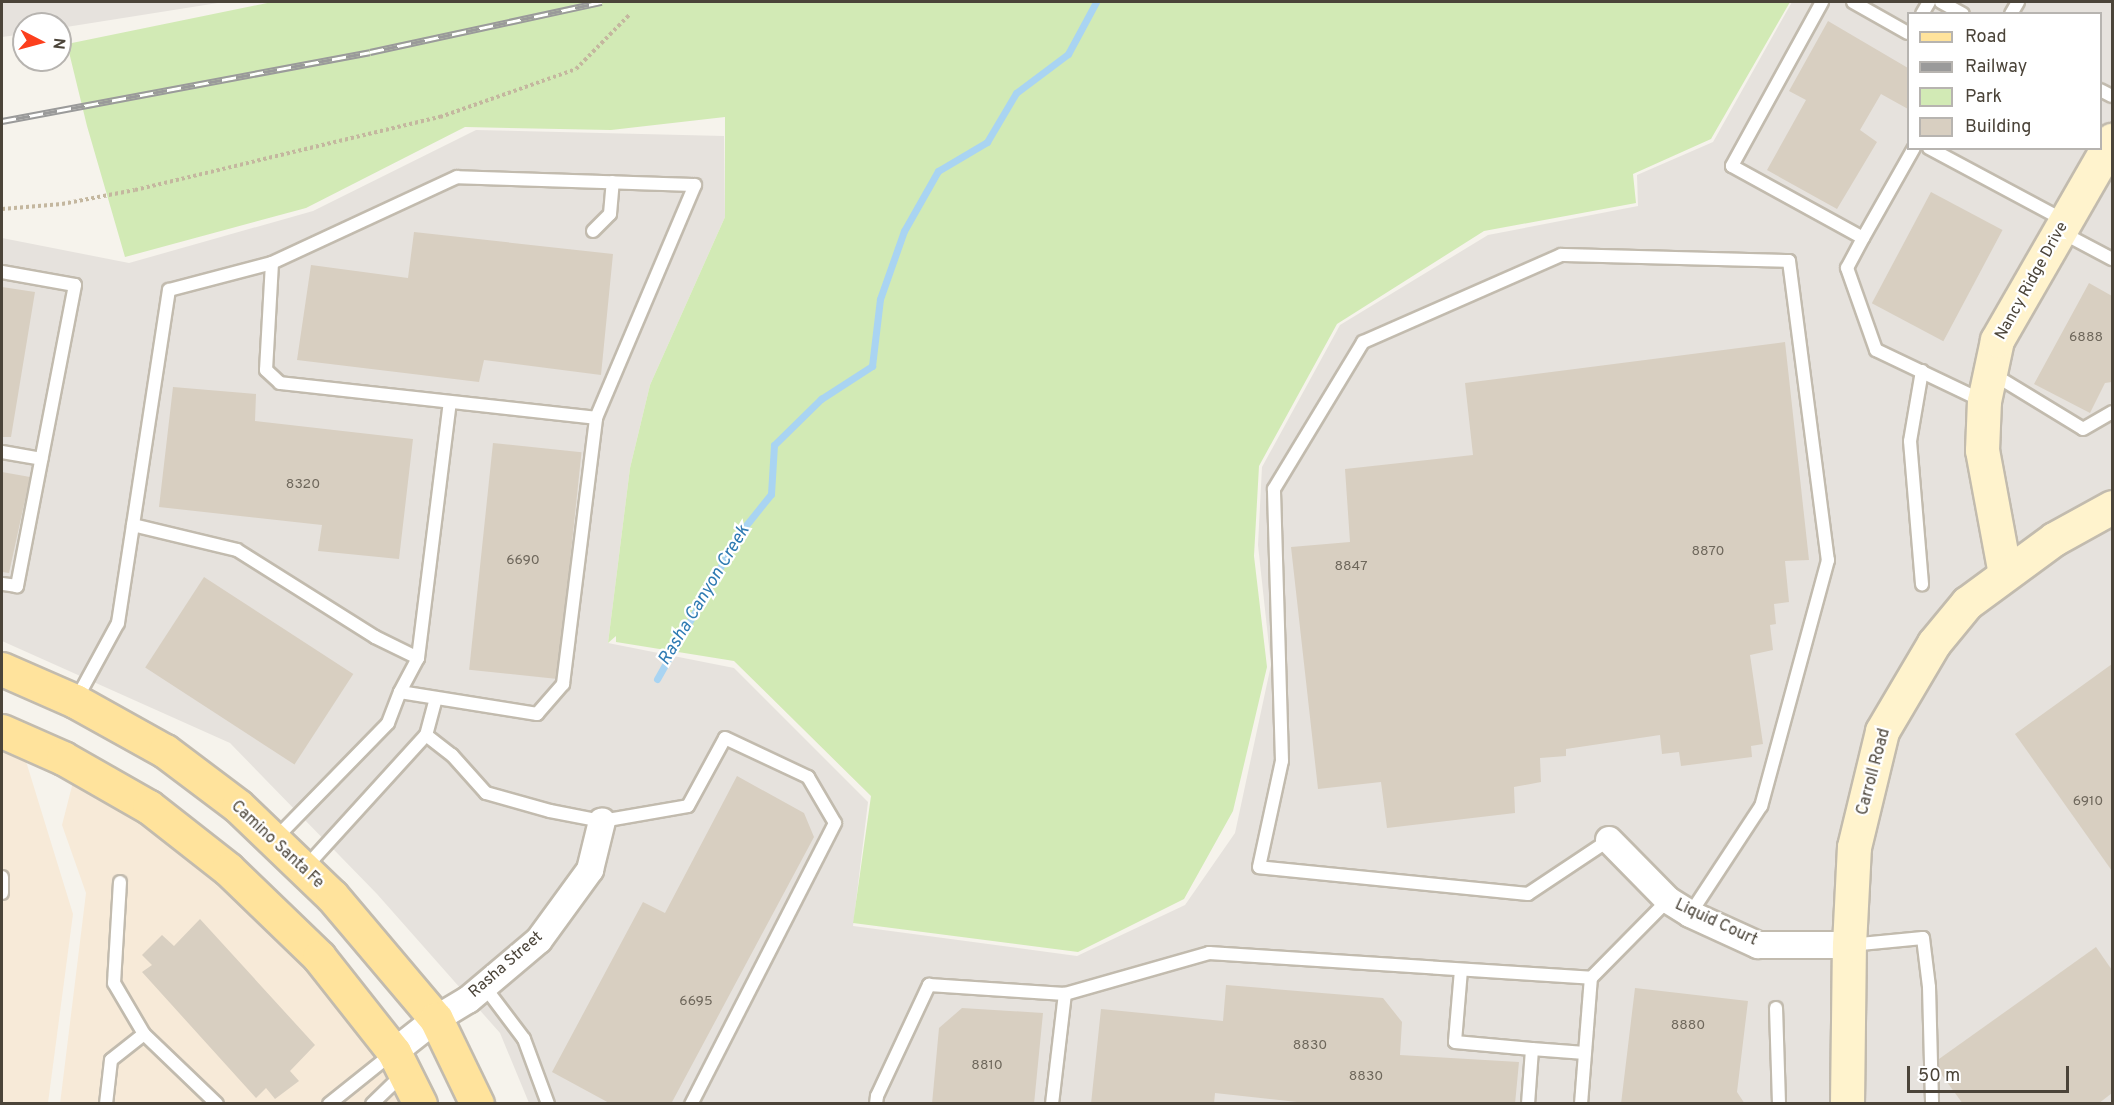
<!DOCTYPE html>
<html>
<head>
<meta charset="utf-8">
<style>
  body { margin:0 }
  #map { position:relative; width:2114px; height:1105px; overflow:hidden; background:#f6f3ec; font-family:Overpass,sans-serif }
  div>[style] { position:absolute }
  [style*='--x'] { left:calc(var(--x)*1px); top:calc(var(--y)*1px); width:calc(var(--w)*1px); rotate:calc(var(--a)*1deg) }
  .commercial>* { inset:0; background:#f7ead8 }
  .industrial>* { inset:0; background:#e6e2dd }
  .green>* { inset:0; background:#d2eab5 }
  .stream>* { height:7px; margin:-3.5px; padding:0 3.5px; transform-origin:3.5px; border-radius:3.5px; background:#a9d4f2 }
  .building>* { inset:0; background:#d8cfc1; transform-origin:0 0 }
  .path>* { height:4px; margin-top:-2px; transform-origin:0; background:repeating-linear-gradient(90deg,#c4b79f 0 3px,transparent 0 6px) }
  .roads { filter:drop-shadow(2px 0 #c2bbae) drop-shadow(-2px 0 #c2bbae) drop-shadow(0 2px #c2bbae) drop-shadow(0 -2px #c2bbae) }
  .lane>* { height:12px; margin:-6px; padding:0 6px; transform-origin:6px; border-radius:6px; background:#fff }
  .street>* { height:26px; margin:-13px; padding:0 13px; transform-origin:13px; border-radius:13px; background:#fff }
  .secondary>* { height:33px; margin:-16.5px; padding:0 16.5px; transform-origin:16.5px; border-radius:16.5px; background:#fff3cd }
  .primary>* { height:33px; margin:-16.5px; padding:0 16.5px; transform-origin:16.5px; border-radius:16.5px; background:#ffe39c }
  .rail>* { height:7px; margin-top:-3.5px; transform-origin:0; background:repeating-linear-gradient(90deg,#fff 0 14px,#9a9a9a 0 28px); box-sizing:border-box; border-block:2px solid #9a9a9a }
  span { translate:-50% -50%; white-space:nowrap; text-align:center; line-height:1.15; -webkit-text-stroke:4.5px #fff; paint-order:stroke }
  .number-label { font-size:14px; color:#6e675b }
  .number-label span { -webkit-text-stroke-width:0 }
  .street-label { font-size:16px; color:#4b4439 }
  .water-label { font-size:18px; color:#2e7ab2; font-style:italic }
  .frame { position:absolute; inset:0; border:3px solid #4b4439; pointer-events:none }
  .legend { position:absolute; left:1907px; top:12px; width:195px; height:138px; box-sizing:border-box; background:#fff; border:2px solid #b7b4b0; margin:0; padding:8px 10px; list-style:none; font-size:18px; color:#4b4439 }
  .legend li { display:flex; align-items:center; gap:12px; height:30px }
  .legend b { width:30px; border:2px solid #b7b4b0 }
  .north { position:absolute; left:12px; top:12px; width:60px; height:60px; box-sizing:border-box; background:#fff; border:2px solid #b7b4b0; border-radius:50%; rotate:96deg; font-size:16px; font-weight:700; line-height:24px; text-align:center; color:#4b4439 }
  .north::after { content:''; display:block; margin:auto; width:21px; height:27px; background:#fc3f1d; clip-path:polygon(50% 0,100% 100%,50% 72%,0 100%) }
  .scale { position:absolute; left:1907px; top:1066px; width:162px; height:27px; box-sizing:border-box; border:3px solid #4b4439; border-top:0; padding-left:8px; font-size:18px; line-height:21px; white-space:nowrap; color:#4b4439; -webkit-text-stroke:4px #fff; paint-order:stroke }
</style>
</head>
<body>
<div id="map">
  <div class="commercial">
    <div style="clip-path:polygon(2px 749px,25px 758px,73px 914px,48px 1103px,2px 1104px)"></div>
    <div style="clip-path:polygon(73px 782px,137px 812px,270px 922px,346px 1014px,406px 1103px,60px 1104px,86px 893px,62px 825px)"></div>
  </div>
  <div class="industrial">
    <div style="clip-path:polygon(2px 2px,224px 2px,60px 28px,60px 24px,24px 24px,24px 34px,2px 37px)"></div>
    <div style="clip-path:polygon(evenodd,1792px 2px,2112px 2px,2112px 1103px,529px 1103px,500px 1033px,377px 894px,230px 743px,2px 641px,2px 238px,129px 263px,313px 211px,476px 130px,724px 136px,725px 217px,650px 385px,630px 468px,608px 643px,734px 668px,868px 802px,853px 926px,1077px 956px,1185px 905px,1235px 833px,1271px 665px,1258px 545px,1262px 467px,1340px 325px,1488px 235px,1638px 206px,1637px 175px,1713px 142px,1792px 2px,1908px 14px,2100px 14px,2100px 148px,1908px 148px,1908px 14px)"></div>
  </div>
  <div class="green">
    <div style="clip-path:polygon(272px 2px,1790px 2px,1711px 139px,1633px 174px,1636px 203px,1484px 231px,1337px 324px,1259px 466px,1254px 556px,1267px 667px,1233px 811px,1184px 899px,1078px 952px,853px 923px,871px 796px,734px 661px,616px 642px,616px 636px,608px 643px,630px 468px,650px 385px,725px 217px,725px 117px,611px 130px,465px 127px,306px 208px,125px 257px,87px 126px,67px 44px)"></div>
  </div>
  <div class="stream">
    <div style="--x:657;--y:679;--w:167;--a:-60.5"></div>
    <div style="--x:739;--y:534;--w:51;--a:-51.3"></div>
    <div style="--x:771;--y:494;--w:49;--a:-86.5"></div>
    <div style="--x:774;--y:445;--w:66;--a:-44.4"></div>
    <div style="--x:821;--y:399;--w:61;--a:-32.9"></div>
    <div style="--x:872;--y:366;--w:67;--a:-83.2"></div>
    <div style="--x:880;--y:299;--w:72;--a:-70.6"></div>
    <div style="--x:904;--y:231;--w:69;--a:-60.5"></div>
    <div style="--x:938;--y:171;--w:57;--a:-30.6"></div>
    <div style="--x:987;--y:142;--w:57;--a:-59.4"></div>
    <div style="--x:1016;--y:93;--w:65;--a:-36.9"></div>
    <div style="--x:1068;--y:54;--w:59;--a:-61.7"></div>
  </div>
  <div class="building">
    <div style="clip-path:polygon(1828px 21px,1908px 68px,1908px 109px,1881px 94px,1860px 130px,1877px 142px,1837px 209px,1767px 170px,1806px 100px,1789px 91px)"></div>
    <div style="left:1931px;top:192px;width:81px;height:126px;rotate:28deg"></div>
    <div style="clip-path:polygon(414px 232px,613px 254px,601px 375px,484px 360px,479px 382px,297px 360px,311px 265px,408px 278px)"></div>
    <div style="clip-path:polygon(2089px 283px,2112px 296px,2112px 382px,2105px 383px,2090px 413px,2034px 384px)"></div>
    <div style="clip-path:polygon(2px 287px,35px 292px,11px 437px,2px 437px)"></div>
    <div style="clip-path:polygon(1785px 342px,1809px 560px,1785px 561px,1789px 602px,1774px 604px,1776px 624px,1770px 625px,1773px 650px,1750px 655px,1763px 744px,1751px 746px,1752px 757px,1681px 766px,1679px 752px,1662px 754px,1660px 735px,1566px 749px,1566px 756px,1540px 758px,1541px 782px,1514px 787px,1515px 813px,1387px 828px,1381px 782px,1318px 789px,1291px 547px,1350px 542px,1345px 469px,1473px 455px,1465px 383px)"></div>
    <div style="clip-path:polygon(173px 387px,256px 394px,255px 421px,413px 439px,399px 559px,318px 551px,322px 525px,159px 507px)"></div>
    <div style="left:493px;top:443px;width:89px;height:228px;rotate:6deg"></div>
    <div style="clip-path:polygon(2px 472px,30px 477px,9px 573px,2px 572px)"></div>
    <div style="left:204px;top:577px;width:178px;height:108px;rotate:33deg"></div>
    <div style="clip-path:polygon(2112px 664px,2112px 871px,2015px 734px)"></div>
    <div style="clip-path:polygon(737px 776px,804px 813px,814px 837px,671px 1104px,611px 1104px,552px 1072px,643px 902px,665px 913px)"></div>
    <div style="clip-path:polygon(200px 919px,315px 1045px,290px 1071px,299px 1081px,275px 1099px,266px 1088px,256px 1098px,142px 972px,152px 965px,142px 955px,162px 935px,174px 946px)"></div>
    <div style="clip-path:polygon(2096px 947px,2112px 970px,2112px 1093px,2098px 1104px,1963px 1104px,1939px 1071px,1939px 1059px)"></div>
    <div style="clip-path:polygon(1226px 985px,1383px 998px,1402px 1022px,1400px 1055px,1519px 1062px,1515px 1104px,1315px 1104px,1215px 1093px,1214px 1104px,1091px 1104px,1101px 1009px,1223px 1021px)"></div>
    <div style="clip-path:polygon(1635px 988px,1748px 1001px,1737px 1092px,1745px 1104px,1621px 1104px)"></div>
    <div style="clip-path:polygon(962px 1008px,1043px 1013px,1034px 1104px,932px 1104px,939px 1028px)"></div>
  </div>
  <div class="path">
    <div style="--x:2;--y:209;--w:60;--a:-4.8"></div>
    <div style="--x:62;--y:204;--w:74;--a:-10.9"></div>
    <div style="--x:135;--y:190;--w:314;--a:-13.5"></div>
    <div style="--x:440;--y:117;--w:144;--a:-19.4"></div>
    <div style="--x:576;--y:69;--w:76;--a:-45.5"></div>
  </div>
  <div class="roads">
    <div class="lane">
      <div style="--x:1822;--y:2;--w:187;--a:118.8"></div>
      <div style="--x:1732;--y:166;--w:149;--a:28.8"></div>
      <div style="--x:1863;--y:238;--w:103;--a:-60.5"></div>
      <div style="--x:1853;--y:2;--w:63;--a:29.4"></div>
      <div style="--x:1941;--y:2;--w:25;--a:29"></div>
      <div style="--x:1922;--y:14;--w:14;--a:-60"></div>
      <div style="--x:2011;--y:14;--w:14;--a:-60"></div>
      <div style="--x:2100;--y:90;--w:13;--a:27"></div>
      <div style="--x:1929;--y:148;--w:152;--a:28.2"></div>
      <div style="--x:593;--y:231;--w:24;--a:-45"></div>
      <div style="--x:610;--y:214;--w:32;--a:-85"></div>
      <div style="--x:2061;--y:232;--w:58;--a:27.9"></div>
      <div style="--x:1863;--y:238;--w:34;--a:118"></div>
      <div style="--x:1847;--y:268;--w:87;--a:70.5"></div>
      <div style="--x:1876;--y:350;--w:119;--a:25.5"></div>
      <div style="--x:2;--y:272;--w:74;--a:10.1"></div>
      <div style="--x:75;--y:285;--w:307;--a:100.9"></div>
      <div style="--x:17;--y:586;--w:15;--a:-172"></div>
      <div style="--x:1922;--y:371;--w:71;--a:99.7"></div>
      <div style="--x:1910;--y:441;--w:144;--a:85.2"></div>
      <div style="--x:1993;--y:374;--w:105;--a:31.4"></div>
      <div style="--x:2083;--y:429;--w:34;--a:-30"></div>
      <div style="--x:2;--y:452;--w:40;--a:10"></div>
      <div style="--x:133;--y:525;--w:107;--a:13.5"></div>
      <div style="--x:237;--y:550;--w:163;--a:32.2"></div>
      <div style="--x:375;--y:637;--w:48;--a:26"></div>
      <div style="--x:418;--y:658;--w:38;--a:118"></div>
      <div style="--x:400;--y:692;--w:139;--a:9.1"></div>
      <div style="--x:537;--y:714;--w:40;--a:-49"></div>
      <div style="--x:563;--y:684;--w:268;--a:-82.9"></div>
      <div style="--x:418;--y:658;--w:258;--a:-82.9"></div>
      <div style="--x:436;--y:698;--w:38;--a:105"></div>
      <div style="--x:426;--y:735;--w:33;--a:38"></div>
      <div style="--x:452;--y:755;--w:51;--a:48.2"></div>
      <div style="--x:486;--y:793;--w:66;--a:15.7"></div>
      <div style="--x:550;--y:811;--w:53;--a:10.9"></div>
      <div style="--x:602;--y:821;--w:87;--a:-9.9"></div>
      <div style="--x:688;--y:806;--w:77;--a:-61.4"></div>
      <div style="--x:725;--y:738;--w:92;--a:25.2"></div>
      <div style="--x:808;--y:777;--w:53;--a:59.6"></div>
      <div style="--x:835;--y:823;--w:316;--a:117.1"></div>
      <div style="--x:76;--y:700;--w:88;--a:-61.4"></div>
      <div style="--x:118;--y:623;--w:337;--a:-81.3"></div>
      <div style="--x:169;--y:290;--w:106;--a:-14.7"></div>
      <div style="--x:272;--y:263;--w:107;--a:93.2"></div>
      <div style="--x:266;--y:370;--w:19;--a:43"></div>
      <div style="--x:280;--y:383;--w:318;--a:6.3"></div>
      <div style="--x:596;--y:418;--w:253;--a:-67"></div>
      <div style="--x:695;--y:185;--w:238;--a:-178.1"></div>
      <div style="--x:457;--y:177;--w:204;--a:155.1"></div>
      <div style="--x:274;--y:840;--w:163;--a:-45.7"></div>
      <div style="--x:388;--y:723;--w:33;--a:-69"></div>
      <div style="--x:1609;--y:840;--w:97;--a:146.3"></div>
      <div style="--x:1528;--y:894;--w:270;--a:-174.3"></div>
      <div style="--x:1259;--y:867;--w:108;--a:-77.8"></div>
      <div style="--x:1282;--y:761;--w:272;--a:-91.7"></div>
      <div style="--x:1274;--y:489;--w:172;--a:-58.8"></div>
      <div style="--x:1363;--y:342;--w:216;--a:-23.7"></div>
      <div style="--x:1561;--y:255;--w:228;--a:1.5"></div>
      <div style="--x:1789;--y:261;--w:302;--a:82.6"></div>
      <div style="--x:1828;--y:560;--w:255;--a:105.2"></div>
      <div style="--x:1761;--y:806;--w:129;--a:123.3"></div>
      <div style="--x:304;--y:869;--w:181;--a:-47.7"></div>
      <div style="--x:2;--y:877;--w:16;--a:90"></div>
      <div style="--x:1850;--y:945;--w:73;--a:-5.5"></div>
      <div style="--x:1923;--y:938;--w:49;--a:83"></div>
      <div style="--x:1929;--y:987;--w:117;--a:88.5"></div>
      <div style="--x:1461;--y:970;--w:72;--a:94.8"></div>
      <div style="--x:1455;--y:1042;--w:77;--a:5.2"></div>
      <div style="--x:484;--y:986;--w:66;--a:53"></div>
      <div style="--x:524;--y:1039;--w:69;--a:69.7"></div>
      <div style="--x:1776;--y:1008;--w:96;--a:88.2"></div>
      <div style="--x:144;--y:1034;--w:101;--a:43.8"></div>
      <div style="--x:106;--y:1104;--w:44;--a:-83.5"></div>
      <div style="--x:111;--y:1060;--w:42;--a:-38.2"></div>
      <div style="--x:144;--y:1034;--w:59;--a:-120.5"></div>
      <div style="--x:114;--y:983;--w:101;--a:-86.6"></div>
      <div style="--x:329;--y:1104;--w:83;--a:-38.7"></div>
      <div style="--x:372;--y:1104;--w:43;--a:-44.1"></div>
      <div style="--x:876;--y:1104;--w:8;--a:-83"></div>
      <div style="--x:877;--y:1096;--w:123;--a:-64.9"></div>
      <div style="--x:929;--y:985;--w:136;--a:3.8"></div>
      <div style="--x:1065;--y:994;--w:150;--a:-15.9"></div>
      <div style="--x:1209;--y:953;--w:383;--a:3.7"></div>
      <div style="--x:1591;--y:978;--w:110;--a:-45.4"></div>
      <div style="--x:1052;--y:1104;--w:111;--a:-83.3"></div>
      <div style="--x:1528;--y:1104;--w:55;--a:-85.8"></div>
      <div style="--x:1532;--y:1049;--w:53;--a:4.3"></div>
      <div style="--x:1581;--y:1104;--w:126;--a:-85.5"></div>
    </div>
    <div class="street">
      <div style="--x:1609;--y:840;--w:84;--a:45.5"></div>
      <div style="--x:1668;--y:900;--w:26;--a:32"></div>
      <div style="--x:1690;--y:914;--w:75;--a:24.5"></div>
      <div style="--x:1758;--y:945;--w:91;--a:0"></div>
      <div style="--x:394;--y:1052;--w:53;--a:-38.2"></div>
      <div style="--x:436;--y:1019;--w:37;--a:-31"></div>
      <div style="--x:468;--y:1000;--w:93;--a:-40.2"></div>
      <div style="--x:539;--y:940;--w:87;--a:-53.9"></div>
      <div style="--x:590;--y:870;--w:50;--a:-76.2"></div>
    </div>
    <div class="secondary">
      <div style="--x:2005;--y:574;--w:126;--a:-100.5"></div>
      <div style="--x:1982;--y:450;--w:49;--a:-87.7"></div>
      <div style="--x:1984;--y:401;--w:62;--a:-78"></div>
      <div style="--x:1997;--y:340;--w:231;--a:-60.1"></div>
      <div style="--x:1847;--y:1104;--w:159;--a:-89.3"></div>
      <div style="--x:1849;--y:945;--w:98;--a:-87.1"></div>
      <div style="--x:1854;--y:847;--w:119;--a:-76.4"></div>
      <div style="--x:1882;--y:731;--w:102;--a:-59.4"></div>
      <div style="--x:1934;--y:643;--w:52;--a:-50.5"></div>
      <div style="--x:1967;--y:603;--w:108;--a:-36.3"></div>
      <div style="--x:2054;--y:539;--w:66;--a:-28.9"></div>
    </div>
    <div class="primary">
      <div style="--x:2;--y:669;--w:80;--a:23.7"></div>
      <div style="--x:75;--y:701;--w:103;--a:29.1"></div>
      <div style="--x:165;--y:751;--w:91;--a:37"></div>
      <div style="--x:238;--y:806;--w:130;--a:43.8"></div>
      <div style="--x:332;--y:896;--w:161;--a:49.8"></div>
      <div style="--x:436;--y:1019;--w:94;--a:64.2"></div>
      <div style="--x:2;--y:731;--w:67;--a:23.9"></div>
      <div style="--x:63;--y:758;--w:99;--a:29.7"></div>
      <div style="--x:149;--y:807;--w:100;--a:38.1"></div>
      <div style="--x:228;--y:869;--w:127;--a:44"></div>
      <div style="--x:319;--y:957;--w:121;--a:51.7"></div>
      <div style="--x:394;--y:1052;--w:58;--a:63.4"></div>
    </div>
  </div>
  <div class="rail">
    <div style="--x:2;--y:121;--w:374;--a:-10.6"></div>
    <div style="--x:370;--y:52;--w:237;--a:-12.2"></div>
  </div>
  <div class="number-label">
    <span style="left:2086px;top:338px">6888</span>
    <span style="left:303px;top:485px">8320</span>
    <span style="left:1708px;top:552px">8870</span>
    <span style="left:523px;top:561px">6690</span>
    <span style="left:1351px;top:567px">8847</span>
    <span style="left:2088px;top:802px">6910</span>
    <span style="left:696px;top:1002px">6695</span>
    <span style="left:1688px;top:1026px">8880</span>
    <span style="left:1310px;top:1046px">8830</span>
    <span style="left:987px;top:1066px">8810</span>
    <span style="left:1366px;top:1077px">8830</span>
  </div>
  <div class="street-label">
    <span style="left:2032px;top:281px;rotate:-61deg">Nancy Ridge Drive</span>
    <span style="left:1874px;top:772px;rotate:-75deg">Carroll Road</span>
    <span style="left:277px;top:845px;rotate:43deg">Camino Santa Fe</span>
    <span style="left:1716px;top:923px;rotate:25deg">Liquid Court</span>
    <span style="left:506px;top:965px;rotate:-41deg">Rasha Street</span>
  </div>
  <div class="water-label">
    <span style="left:705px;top:596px;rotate:-59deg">Rasha Canyon Creek</span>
  </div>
  <div class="frame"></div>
  <ul class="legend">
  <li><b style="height:8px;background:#ffe39c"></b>Road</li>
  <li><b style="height:8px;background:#9a9a9a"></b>Railway</li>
  <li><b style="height:16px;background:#d2eab5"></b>Park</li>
  <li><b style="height:16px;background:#d8cfc1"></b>Building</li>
  </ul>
  <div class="north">N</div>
  <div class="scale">50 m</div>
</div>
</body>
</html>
